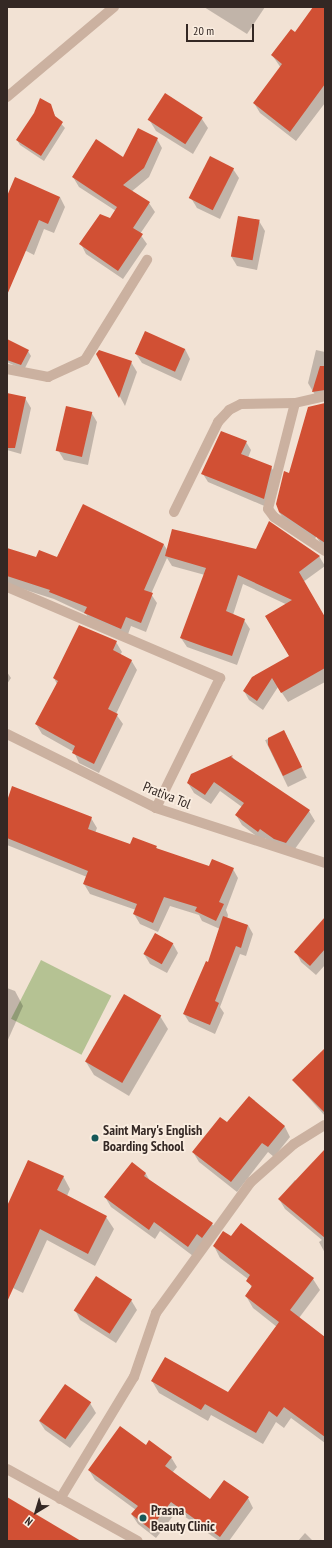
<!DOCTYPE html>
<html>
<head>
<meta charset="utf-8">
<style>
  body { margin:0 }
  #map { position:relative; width:332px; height:1548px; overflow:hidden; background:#f2e2d4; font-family:"PT Sans Narrow",sans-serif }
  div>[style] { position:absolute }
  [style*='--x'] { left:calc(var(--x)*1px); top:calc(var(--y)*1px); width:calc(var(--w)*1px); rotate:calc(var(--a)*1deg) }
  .green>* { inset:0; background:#b5c293; transform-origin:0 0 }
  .shadow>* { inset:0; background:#0003; transform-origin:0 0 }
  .building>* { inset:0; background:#d15034; transform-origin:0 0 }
  .street>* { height:10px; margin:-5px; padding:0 5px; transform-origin:5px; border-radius:5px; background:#cbb1a0 }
  .dots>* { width:11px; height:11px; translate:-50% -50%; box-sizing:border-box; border:2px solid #faede0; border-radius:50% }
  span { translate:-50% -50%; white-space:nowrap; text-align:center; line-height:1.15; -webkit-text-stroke:3.5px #faede0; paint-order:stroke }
  .street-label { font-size:14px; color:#342824 }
  .poi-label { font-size:14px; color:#342824; font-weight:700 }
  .left { translate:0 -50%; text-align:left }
  .frame { position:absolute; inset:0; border:8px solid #342824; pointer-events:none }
  .north { position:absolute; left:16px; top:1492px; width:40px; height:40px; -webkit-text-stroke:3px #faede0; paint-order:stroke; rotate:218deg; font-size:11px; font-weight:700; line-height:16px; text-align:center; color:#342824 }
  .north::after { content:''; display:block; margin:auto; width:14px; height:18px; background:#342824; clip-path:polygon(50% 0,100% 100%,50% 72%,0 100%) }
  .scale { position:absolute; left:186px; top:24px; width:68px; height:18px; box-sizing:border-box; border:2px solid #342824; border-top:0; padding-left:5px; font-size:12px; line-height:14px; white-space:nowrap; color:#342824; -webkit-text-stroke:3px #faede0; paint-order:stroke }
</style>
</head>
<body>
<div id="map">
  <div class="green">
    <div style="left:41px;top:960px;width:79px;height:66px;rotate:27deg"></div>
  </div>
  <div class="shadow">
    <div style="clip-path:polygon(204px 7px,265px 7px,247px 34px)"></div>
    <div style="clip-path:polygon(314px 7px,325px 7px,325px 103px,296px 141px,260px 113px,254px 103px,281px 68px,272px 55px,295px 33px)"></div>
    <div style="clip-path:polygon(50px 105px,56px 118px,65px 128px,44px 161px,20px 145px,17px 140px)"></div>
    <div style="clip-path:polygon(202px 119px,208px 128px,193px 154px,156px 131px,150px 121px)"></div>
    <div style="clip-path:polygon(157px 139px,162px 148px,149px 177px,131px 192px,149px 203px,155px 212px,140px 234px,147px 244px,123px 279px,86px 254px,81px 244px,111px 220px,116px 211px,79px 187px,73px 177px,123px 159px)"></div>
    <div style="clip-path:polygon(233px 169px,239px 178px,220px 219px,197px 208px,191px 198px)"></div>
    <div style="clip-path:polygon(7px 197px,60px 197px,65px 207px,54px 233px,44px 229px,34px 255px,7px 241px)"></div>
    <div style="clip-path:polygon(259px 221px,265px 231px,257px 270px,237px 266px,231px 256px)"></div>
    <div style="clip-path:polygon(185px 349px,190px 359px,181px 381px,142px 363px,136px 354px)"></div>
    <div style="clip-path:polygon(316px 350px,325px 352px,325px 398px,318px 400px,308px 383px)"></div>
    <div style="clip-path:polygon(7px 351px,28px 351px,31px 356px,24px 370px,7px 362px)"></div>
    <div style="clip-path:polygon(97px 354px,131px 362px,137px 372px,125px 406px)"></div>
    <div style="clip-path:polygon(7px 394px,25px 398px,31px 408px,21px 454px,7px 450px)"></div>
    <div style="clip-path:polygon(325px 404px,325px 504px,315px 540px,284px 520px,279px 512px,290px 475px)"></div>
    <div style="clip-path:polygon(91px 412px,97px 422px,88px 465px,64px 460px,58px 450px)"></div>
    <div style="clip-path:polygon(246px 442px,251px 450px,248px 458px,271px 467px,277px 476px,269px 508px,208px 482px,203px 474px)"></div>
    <div style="clip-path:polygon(83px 506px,164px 545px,168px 551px,256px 551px,319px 556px,325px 566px,303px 582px,294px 608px,243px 584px,233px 615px,244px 620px,250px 629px,237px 665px,187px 647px,181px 638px,205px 575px,172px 566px,167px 558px,151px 594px,157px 603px,146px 632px,131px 626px,127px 637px,91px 622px,86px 614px,54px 599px,7px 584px,7px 549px,36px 559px,57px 558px)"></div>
    <div style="clip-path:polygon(325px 530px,325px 549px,317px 538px)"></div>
    <div style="clip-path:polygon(325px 619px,325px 682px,288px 702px,278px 687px,263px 710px,249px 700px,244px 691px,290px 656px)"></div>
    <div style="clip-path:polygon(116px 642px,122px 652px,120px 655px,131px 660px,137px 670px,116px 714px,123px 724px,99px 773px,79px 763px,74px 752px,42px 734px,36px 724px,57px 684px,54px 678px)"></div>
    <div style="clip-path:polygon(7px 672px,11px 678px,7px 684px)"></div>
    <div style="left:284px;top:731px;width:52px;height:21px;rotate:64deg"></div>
    <div style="clip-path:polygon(232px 756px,235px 761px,309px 811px,315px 821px,292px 853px,280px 849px,265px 838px,263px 841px,242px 825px,236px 815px,242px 807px,220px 791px,211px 804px,194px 793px,188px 783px,192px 775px)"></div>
    <div style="clip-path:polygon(7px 804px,91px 818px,97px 828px,95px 833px,131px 845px,156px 847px,158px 850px,210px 867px,233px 869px,238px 878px,226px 910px,228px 915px,227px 919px,248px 925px,253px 934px,246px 956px,240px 954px,220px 1007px,224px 1013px,215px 1034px,189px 1022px,184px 1014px,209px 964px,220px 929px,202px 921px,199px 915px,170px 906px,158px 932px,140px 924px,134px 914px,136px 910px,90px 894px,84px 884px,87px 877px,7px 845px)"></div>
    <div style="clip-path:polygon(325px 918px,325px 965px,316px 975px,301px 962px,296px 952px)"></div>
    <div style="clip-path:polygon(156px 934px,173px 944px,178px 953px,167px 973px,150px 964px,144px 954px)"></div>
    <div style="clip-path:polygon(7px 988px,15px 991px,23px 1006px,7px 1042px)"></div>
    <div style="clip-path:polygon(160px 1016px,168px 1029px,129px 1096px,94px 1075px,86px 1062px)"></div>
    <div style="clip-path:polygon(325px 1050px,325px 1116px,293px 1080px)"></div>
    <div style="clip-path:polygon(249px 1097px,285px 1127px,290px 1137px,274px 1157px,268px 1152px,237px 1192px,199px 1162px,193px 1152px,227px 1123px)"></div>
    <div style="clip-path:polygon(325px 1153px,325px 1253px,319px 1242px,322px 1240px,285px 1209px,279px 1199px,295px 1180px,297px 1182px)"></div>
    <div style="clip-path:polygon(132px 1163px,146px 1174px,150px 1181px,212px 1224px,218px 1234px,193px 1256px,160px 1231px,155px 1239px,111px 1207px,105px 1197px)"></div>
    <div style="clip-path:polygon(63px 1176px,70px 1189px,67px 1196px,106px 1217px,114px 1229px,95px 1266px,47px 1240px,23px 1293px,7px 1285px,7px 1208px)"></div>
    <div style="clip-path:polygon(214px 1246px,313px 1279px,320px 1290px,299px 1318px,325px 1338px,325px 1443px,291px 1418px,284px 1428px,276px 1422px,263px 1444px,211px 1415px,208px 1421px,159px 1393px,152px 1381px,228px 1394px,277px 1327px,253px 1308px,246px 1296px,252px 1289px,248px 1279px,220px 1258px)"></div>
    <div style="clip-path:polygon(96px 1277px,131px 1300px,137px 1310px,116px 1343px,80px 1320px,75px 1310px)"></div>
    <div style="clip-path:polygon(90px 1403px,96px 1413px,70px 1448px,45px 1430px,39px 1421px)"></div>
    <div style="clip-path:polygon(146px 1446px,171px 1457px,177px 1467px,172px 1473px,210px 1501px,248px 1498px,253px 1508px,229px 1541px,219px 1541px,177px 1511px,156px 1538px,138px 1524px,132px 1515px,136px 1510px,95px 1480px,89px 1470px)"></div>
    <div style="clip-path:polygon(305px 1533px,313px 1541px,298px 1541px)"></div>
  </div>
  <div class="building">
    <div style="clip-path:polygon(313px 7px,325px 7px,325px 84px,290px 132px,253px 103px,282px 64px,271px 55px,291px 29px,295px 32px)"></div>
    <div style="left:165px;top:93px;width:45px;height:32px;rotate:33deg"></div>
    <div style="clip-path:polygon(40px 98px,51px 104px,55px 116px,63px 122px,41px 156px,16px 140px,34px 113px)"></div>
    <div style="clip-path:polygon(138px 128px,158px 138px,144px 168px,123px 185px,150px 202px,133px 228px,143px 234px,118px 271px,79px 244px,100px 214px,110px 218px,117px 207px,72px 177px,96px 139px,123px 157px)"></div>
    <div style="left:210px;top:156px;width:27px;height:47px;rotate:27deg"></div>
    <div style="clip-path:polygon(15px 177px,60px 197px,48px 224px,39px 220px,7px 295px,7px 196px)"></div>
    <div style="left:238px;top:216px;width:22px;height:41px;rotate:10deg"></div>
    <div style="left:145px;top:331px;width:44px;height:25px;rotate:24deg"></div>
    <div style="clip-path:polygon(7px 339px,29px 350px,21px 365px,7px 360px)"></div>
    <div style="clip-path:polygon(99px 350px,132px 361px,119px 398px,96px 354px)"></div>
    <div style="clip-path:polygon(320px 366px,325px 366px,325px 390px,312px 392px)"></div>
    <div style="clip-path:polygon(7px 393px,26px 397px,15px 448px,7px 448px)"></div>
    <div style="clip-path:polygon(325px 403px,325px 543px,279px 512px,276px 504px,284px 471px,289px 473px,308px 407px)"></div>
    <div style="left:66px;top:406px;width:27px;height:46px;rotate:13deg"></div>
    <div style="clip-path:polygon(221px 431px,247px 441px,241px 454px,272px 466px,264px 499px,201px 474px)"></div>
    <div style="clip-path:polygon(83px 504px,164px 544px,144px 590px,153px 593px,141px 623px,126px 617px,121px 629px,84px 613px,87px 607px,49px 592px,50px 590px,7px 576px,7px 548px,36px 557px,39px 550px,57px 557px)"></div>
    <div style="clip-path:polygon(269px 521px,320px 556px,299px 572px,325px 617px,325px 668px,281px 693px,272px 678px,257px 701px,243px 691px,252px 677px,289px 656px,265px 616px,292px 600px,238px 575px,226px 611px,245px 619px,232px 656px,205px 647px,180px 638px,206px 568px,165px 556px,172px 529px,256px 549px)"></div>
    <div style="clip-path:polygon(79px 625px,117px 641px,113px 650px,132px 660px,108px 709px,118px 714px,94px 764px,72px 753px,75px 746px,35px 724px,58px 681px,53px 678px)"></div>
    <div style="clip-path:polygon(284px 730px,302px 767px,283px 776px,268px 745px,268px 738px)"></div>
    <div style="clip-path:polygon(233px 755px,231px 757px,310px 810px,286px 843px,274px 839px,260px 829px,258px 832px,235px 815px,244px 803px,214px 782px,205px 795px,187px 783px,191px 774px)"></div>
    <div style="clip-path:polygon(12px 786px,92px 817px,88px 829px,130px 844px,133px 837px,157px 846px,156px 848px,209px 866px,212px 859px,234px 868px,219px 902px,224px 904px,216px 921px,195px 911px,197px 907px,164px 897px,153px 923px,133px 914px,137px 904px,83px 884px,88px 871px,7px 838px,7px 801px)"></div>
    <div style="clip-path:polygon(223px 916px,248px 925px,241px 948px,236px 946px,215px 1001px,219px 1003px,210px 1025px,183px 1014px,206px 961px,208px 962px)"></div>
    <div style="clip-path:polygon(325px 917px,325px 949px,310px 966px,294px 952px)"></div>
    <div style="left:155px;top:933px;width:21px;height:24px;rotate:29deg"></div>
    <div style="left:124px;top:994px;width:43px;height:78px;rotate:30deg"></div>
    <div style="clip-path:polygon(325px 1048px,325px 1113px,292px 1080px)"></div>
    <div style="clip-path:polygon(249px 1096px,285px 1126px,268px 1147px,262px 1143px,231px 1182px,192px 1152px,220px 1117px,227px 1122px)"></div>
    <div style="clip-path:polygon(325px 1149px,325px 1238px,278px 1199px)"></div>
    <div style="clip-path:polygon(28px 1160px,64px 1176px,57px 1190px,107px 1216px,88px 1254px,40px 1229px,7px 1302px,7px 1206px)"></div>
    <div style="clip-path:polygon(132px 1162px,146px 1173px,144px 1176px,213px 1223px,202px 1238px,197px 1234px,188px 1247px,154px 1222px,149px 1230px,104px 1197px)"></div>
    <div style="clip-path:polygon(241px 1223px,314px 1278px,290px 1310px,325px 1337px,325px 1437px,284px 1407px,277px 1417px,269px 1411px,256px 1433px,205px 1404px,201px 1410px,151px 1381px,165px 1357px,228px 1392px,279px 1322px,245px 1296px,252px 1286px,246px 1281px,250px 1275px,213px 1246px,223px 1231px,231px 1236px)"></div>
    <div style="left:96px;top:1276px;width:43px;height:41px;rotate:33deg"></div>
    <div style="left:65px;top:1384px;width:32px;height:45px;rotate:35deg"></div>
    <div style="clip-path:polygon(120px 1426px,146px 1445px,149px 1440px,172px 1457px,165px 1466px,210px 1499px,224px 1480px,249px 1497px,220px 1537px,171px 1502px,150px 1529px,131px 1514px,138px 1506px,88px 1470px)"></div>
    <div style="clip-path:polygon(7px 1497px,81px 1541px,7px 1541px)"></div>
  </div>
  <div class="street">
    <div style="--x:7;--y:97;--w:140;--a:-40.1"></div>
    <div style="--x:7;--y:369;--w:42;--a:11"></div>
    <div style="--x:48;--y:377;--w:41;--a:-24.7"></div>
    <div style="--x:85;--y:360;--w:118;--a:-58.2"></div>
    <div style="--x:295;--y:403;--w:109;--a:104.3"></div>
    <div style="--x:268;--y:509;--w:10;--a:53"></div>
    <div style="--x:274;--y:517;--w:61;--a:33.7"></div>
    <div style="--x:174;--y:512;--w:100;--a:-63.9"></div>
    <div style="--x:218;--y:422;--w:16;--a:-47"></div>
    <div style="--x:229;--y:410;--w:13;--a:-27"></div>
    <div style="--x:241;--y:404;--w:54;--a:-1.1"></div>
    <div style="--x:295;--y:403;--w:31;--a:-13"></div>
    <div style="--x:7;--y:587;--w:232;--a:23.1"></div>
    <div style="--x:220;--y:678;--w:145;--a:116.2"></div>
    <div style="--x:7;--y:734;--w:166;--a:26.4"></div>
    <div style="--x:156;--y:808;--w:178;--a:18"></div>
    <div style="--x:7;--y:1469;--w:149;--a:28.8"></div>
    <div style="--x:60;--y:1499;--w:143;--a:-58.8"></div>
    <div style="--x:134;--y:1377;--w:68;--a:-71"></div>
    <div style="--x:156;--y:1313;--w:162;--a:-54.1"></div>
    <div style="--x:251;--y:1182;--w:57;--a:-41.5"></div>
    <div style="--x:294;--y:1144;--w:36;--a:-32"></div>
  </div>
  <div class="dots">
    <div style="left:95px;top:1138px;background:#165858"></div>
    <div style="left:143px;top:1518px;background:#165858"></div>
  </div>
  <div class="street-label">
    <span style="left:167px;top:795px;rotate:22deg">Prativa Tol</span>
  </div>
  <div class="poi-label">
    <span class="left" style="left:103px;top:1138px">Saint Mary's English<br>Boarding School</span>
    <span class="left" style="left:151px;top:1518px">Prasna<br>Beauty Clinic</span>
  </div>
  <div class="frame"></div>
  <div class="north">N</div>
  <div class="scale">20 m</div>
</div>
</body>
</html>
